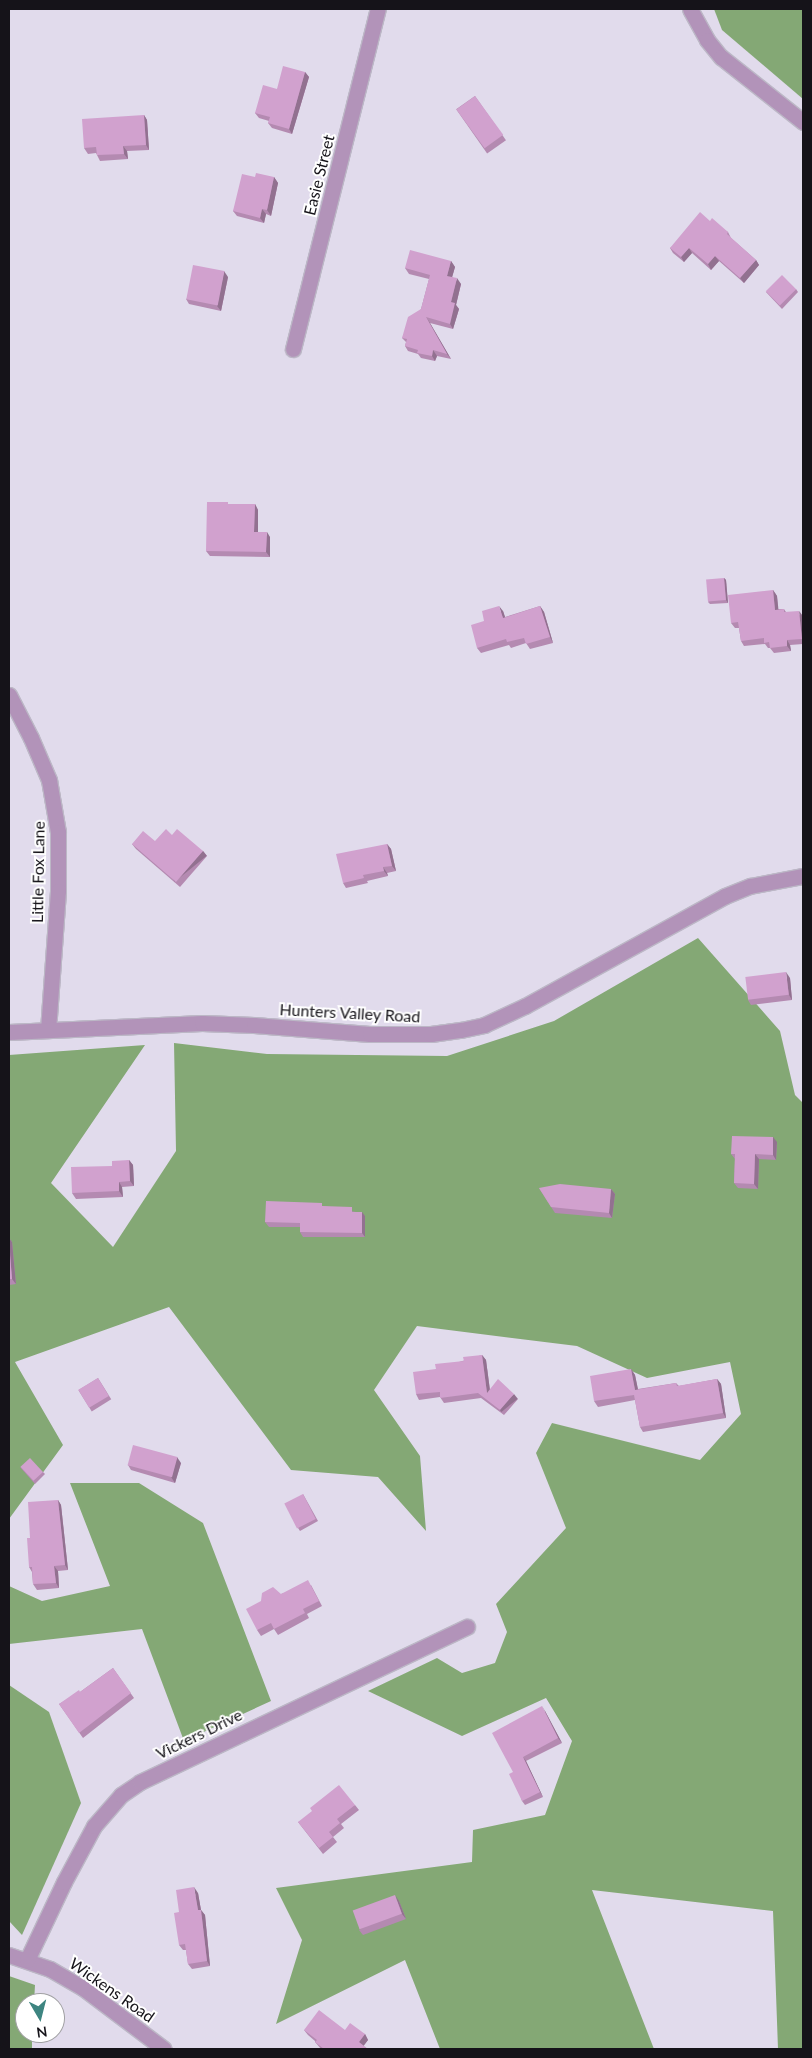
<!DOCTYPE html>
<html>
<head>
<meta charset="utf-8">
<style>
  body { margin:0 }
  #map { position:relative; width:812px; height:2058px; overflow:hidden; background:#e1dbec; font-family:Lato,sans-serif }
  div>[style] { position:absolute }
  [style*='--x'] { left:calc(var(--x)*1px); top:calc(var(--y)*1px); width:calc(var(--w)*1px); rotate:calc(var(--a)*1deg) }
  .forest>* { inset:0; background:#84a875 }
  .roads { filter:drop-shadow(1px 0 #bcb7c6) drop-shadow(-1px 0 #bcb7c6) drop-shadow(0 1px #bcb7c6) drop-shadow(0 -1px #bcb7c6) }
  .minor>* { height:15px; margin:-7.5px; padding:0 7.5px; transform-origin:7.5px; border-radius:7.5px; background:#b293b9 }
  .wall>* { inset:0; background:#b48ab1; transform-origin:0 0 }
  .shaded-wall>* { inset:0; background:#927190; transform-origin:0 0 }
  .building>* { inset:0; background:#d1a1ce; transform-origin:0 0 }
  span { translate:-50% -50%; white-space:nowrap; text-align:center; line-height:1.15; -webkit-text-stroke:4px #fff; paint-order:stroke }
  .street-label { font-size:16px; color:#151319 }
  .frame { position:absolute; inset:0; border:10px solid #151319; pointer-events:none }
  .north { position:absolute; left:15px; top:1993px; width:50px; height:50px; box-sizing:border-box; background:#fff; border:1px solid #a1a1a3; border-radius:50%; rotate:172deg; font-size:14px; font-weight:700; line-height:20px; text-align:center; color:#151319 }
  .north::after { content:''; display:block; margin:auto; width:18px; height:22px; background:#3e8581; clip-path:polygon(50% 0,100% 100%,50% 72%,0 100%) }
</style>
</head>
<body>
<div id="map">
  <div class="forest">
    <div style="clip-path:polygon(714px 9px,803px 9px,803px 99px,722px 30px)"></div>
    <div style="clip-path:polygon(698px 938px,780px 1031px,795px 1095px,803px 1103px,803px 2049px,778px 2049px,773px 1911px,592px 1890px,654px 2049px,440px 2049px,405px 1960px,276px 2024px,302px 1940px,276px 1888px,472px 1862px,473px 1830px,545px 1815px,572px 1741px,546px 1698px,462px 1736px,368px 1691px,437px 1658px,462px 1673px,495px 1663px,507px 1632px,496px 1604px,566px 1528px,536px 1453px,552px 1423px,700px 1460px,741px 1414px,730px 1362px,647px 1378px,577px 1346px,417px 1326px,374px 1390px,420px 1456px,426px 1531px,378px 1477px,291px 1470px,169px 1307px,15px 1362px,63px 1445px,9px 1519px,9px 1055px,145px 1045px,51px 1183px,113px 1247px,176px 1151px,174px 1043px,267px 1054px,447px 1056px,554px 1021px)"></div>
    <div style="clip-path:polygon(70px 1483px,139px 1483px,203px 1523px,271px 1701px,184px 1741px,142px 1629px,9px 1644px,9px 1586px,42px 1601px,110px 1586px)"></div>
    <div style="clip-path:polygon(9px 1685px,49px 1712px,81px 1803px,22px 1935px,9px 1921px)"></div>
    <div style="clip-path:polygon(9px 1976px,35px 1985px,34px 2003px,25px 2003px,25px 2033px,32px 2033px,32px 2049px,9px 2049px)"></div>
  </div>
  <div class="roads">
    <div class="minor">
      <div style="--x:690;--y:9;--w:35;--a:61"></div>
      <div style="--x:707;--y:40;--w:22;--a:51"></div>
      <div style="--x:721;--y:57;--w:105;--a:38.4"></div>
      <div style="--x:293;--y:349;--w:350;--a:-76"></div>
      <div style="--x:9;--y:695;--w:48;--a:62.9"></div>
      <div style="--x:31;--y:738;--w:46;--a:66.8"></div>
      <div style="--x:49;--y:780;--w:53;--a:80.2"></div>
      <div style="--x:58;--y:832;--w:59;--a:90"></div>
      <div style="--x:58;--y:891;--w:138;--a:94.1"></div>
      <div style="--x:9;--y:1032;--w:193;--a:-2.7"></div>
      <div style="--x:202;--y:1023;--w:52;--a:2.2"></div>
      <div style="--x:254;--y:1025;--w:116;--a:4.4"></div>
      <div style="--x:370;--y:1034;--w:61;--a:0"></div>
      <div style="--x:431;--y:1034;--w:30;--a:-8"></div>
      <div style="--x:461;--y:1030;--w:24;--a:-12"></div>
      <div style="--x:484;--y:1025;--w:45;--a:-24.9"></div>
      <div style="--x:525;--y:1006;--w:228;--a:-28.8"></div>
      <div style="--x:725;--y:896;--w:27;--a:-22"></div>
      <div style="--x:750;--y:886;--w:54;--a:-10.7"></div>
      <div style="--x:9;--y:1955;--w:43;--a:18.9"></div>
      <div style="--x:50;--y:1969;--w:38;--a:30"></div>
      <div style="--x:83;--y:1988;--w:101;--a:37"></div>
      <div style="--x:27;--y:1960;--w:86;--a:-64.6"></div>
      <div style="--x:64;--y:1882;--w:64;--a:-61.8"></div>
      <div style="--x:94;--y:1826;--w:41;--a:-48.9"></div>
      <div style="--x:121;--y:1795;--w:23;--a:-34"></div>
      <div style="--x:140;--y:1782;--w:362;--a:-25.4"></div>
    </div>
  </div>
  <div class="wall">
    <div style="clip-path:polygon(305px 72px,309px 77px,292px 134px,272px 128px,268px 123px,269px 121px,259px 118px,255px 113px,277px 89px)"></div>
    <div style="left:475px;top:96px;width:54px;height:23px;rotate:55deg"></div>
    <div style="clip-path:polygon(144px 115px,147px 120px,149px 150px,127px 151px,128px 159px,100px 161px,96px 153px,88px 154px,84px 148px)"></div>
    <div style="clip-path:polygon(255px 177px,274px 177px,278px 183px,271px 216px,266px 214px,264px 223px,237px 216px,233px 211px)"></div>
    <div style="clip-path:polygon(710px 221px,728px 232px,731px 238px,756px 260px,759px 265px,744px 283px,719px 261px,711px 270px,692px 253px,684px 262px,673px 253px,670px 248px)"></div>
    <div style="clip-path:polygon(451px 261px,455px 267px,452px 277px,461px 284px,456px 305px,459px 309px,453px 329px,430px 323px,451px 359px,437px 356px,435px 361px,421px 358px,418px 354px,408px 351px,405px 346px,406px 342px,402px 338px,421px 309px,429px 279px,409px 274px,405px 268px)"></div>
    <div style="clip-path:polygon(228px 277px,221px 311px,189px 304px,186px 299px)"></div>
    <div style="clip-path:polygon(796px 289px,798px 292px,782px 309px,766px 292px)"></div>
    <div style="clip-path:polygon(230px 504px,255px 504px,258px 510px,258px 532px,270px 537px,270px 557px,210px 556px,206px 551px)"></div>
    <div style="clip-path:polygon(724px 578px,726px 580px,728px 603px,710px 604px,708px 602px)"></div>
    <div style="clip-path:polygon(773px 590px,777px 596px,778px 609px,784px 609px,786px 612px,803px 616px,803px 644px,790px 645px,791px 651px,774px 653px,770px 648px,768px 648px,765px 644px,744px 646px,741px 641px,739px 628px,735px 628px,731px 623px)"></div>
    <div style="clip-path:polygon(540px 606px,544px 612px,553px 643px,530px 649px,526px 643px,511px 648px,509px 645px,481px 653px,477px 648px,484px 621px,503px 611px,505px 617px)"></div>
    <div style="clip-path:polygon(155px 841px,203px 851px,207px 856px,180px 887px,136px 849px,132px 844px)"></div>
    <div style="clip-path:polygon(387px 844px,391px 849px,396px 871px,387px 873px,388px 876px,367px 881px,368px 883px,346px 888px,343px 883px)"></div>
    <div style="clip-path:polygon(790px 978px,792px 1000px,751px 1005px,748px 1000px)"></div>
    <div style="clip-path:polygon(777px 1142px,776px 1160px,759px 1159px,758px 1189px,738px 1188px,734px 1183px,735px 1159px,731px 1154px)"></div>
    <div style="clip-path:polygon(129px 1160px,133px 1165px,134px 1186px,122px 1187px,123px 1197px,76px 1199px,72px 1193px,112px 1166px)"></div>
    <div style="clip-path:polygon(539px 1188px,611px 1189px,615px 1194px,612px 1218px,555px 1213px)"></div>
    <div style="clip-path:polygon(324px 1206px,356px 1212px,365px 1216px,365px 1237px,303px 1237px,300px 1232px,300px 1227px,269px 1227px,265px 1222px)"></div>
    <div style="clip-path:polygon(9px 1238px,12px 1242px,16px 1284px,9px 1285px)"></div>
    <div style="clip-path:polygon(482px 1355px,486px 1360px,490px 1390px,518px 1399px,504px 1415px,481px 1398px,444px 1403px,440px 1397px,419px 1400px,416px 1394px,436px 1369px)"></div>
    <div style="clip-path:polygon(631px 1369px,635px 1375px,638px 1389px,676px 1383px,679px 1386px,717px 1379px,721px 1384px,726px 1418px,643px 1432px,640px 1427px,635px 1400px,598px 1407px,594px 1401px)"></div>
    <div style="left:98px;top:1378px;width:25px;height:23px;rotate:58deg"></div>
    <div style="clip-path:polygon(181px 1463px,175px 1483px,131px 1470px,128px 1465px)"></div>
    <div style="clip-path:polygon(20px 1467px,43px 1472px,45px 1474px,35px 1484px)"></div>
    <div style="clip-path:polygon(303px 1494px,318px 1521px,300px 1531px,298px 1528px)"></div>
    <div style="clip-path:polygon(58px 1500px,61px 1505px,68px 1570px,58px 1571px,59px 1588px,37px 1590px,33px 1584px,32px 1572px,29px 1567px,30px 1538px)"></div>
    <div style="clip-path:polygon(311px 1585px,322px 1606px,307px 1614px,309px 1618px,278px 1635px,274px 1629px,261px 1636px,257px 1630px,281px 1594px)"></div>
    <div style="clip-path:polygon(113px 1668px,134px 1698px,83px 1738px,59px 1704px,80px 1692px)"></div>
    <div style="clip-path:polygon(545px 1711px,562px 1743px,526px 1761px,543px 1797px,525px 1805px,522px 1801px,513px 1772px)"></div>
    <div style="clip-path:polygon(355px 1805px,359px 1810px,341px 1824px,344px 1828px,333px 1837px,337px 1842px,323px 1854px,298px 1822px)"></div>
    <div style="clip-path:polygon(198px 1893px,201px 1910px,205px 1915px,210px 1966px,192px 1969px,188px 1964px,186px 1950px,183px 1950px,179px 1945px,179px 1912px)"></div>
    <div style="clip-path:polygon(399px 1901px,406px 1919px,363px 1935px,359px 1930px)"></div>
    <div style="clip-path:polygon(304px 2030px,345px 2030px,365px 2034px,368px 2040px,363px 2046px,368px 2049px,321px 2049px,315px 2042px,315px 2041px,308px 2035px)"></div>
  </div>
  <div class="shaded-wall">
    <div style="clip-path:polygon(305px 72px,309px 77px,292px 134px,289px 129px)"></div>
    <div style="clip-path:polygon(144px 115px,147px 120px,149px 150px,146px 145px)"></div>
    <div style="clip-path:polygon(123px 146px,127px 151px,128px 159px,124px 154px)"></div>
    <div style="clip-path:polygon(274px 177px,278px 183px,271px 216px,267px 210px)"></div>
    <div style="clip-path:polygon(262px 209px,266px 214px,264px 223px,260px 218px)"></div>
    <div style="clip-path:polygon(689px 248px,692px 253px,684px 262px,681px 257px)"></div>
    <div style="clip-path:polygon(715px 256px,719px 261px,711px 270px,708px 264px)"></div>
    <div style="clip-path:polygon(756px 260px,759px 265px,744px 283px,740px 278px)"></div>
    <div style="clip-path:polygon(451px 261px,455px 267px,451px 281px,447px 276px)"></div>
    <div style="clip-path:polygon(224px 271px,228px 277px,221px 311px,217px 306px)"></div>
    <div style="clip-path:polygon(457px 278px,461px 284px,456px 305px,459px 309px,453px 329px,450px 324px,451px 302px)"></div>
    <div style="clip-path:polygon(426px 317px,430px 323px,451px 359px,447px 354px)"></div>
    <div style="clip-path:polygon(433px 350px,437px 356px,435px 361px,432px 356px)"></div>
    <div style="clip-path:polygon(255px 504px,258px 510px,258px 537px,254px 532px)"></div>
    <div style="clip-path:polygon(267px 532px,270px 537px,270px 557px,266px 552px)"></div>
    <div style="clip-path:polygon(724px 578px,726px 580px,728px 603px,726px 600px)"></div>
    <div style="clip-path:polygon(773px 590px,777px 596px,779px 615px,775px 610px)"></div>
    <div style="clip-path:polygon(499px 606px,503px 611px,507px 623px,503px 618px)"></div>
    <div style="clip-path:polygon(540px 606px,544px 612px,553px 643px,550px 637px)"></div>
    <div style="clip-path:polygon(799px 611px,803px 616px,803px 640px,802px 639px)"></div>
    <div style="clip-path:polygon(787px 640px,790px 645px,791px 651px,787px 646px)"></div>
    <div style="clip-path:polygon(387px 844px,391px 849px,396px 871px,392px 866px)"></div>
    <div style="left:203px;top:851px;width:6px;height:41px;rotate:51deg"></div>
    <div style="clip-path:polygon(383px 867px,387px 873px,388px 876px,384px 871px)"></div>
    <div style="clip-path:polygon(786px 972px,790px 978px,792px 1000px,789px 995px)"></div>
    <div style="clip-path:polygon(773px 1137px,777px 1142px,776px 1160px,773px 1155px)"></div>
    <div style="clip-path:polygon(755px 1154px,759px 1159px,758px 1189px,754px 1184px)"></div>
    <div style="clip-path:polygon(129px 1160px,133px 1165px,134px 1186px,130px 1181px)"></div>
    <div style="clip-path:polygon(119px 1182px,122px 1187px,123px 1197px,119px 1191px)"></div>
    <div style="clip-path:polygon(611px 1189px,615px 1194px,612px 1218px,609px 1213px)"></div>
    <div style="clip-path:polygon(362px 1212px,365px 1216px,365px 1237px,362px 1233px)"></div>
    <div style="clip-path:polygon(9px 1238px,12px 1242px,16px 1284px,12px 1279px)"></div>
    <div style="clip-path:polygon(482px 1355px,486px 1360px,491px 1399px,487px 1393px)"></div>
    <div style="clip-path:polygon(631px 1369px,635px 1375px,639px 1395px,635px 1390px)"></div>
    <div style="clip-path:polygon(717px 1379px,721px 1384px,726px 1418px,723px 1413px)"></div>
    <div style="left:514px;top:1394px;width:6px;height:21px;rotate:51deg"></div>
    <div style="clip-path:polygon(177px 1457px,181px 1463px,175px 1483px,171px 1477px)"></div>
    <div style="clip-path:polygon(58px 1500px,61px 1505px,68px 1570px,65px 1565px)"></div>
    <div style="clip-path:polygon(54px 1566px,58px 1571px,59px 1588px,56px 1583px)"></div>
    <div style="clip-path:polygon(542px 1706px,545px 1711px,562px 1743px,558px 1738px)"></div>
    <div style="clip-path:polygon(523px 1757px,526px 1761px,543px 1797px,540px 1792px)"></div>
    <div style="clip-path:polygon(194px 1887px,198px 1893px,202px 1916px,198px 1910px)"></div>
    <div style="clip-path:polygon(395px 1895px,399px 1901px,406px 1919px,402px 1914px)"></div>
    <div style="clip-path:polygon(201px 1910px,205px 1915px,210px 1966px,207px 1961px)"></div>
    <div style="clip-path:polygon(365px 2034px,368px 2040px,362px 2048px,359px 2042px)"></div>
  </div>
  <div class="building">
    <div style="clip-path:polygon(283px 66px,305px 72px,289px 129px,268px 123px,270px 117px,255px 113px,263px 85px,277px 89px)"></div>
    <div style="left:475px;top:96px;width:48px;height:23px;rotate:54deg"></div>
    <div style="clip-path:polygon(144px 115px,146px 145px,123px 146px,124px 154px,97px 155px,96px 147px,84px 148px,82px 119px)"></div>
    <div style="clip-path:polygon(256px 173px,274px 177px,267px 210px,262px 209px,260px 218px,233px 211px,242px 174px,255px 177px)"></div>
    <div style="clip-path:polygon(700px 212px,710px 221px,712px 218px,728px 232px,727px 234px,756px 260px,740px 278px,715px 256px,708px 264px,689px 248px,681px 257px,670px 248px)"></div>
    <div style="clip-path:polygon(410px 250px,451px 261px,447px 276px,457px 278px,451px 302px,455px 303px,450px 324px,426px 317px,447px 354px,433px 350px,432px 356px,417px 353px,418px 350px,405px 346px,407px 339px,402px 338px,408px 317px,421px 309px,430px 275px,405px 268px)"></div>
    <div style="left:193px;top:265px;width:32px;height:35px;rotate:11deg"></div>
    <div style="left:782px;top:275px;width:20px;height:23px;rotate:45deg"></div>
    <div style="clip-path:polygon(207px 502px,228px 502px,228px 504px,255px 504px,254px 532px,267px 532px,266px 552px,206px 551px)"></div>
    <div style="left:724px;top:578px;width:22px;height:18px;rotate:85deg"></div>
    <div style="clip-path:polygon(773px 590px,775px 610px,784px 609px,784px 612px,799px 611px,802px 639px,787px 640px,787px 646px,770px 648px,769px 642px,764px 643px,764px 638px,741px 641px,738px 622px,731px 623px,728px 595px)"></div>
    <div style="clip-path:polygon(499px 606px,503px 618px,540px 606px,550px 637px,526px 644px,524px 638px,507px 642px,506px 639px,477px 648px,471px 625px,484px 621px,482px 611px)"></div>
    <div style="clip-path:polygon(166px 829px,172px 835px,177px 829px,203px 851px,176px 882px,132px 844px,143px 831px,155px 841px)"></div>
    <div style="clip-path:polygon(387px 844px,392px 866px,383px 867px,384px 871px,363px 875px,364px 878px,343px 883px,336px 854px)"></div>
    <div style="left:786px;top:972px;width:23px;height:41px;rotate:83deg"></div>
    <div style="clip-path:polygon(732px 1136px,773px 1137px,773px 1155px,755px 1154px,754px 1184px,734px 1183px,735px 1154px,731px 1154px)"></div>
    <div style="clip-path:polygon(129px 1160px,130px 1181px,119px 1182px,119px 1191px,72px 1193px,71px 1167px,112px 1166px,112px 1161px)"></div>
    <div style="clip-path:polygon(560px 1184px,611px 1189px,609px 1213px,551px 1207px,539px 1188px)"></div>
    <div style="clip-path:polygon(266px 1201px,322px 1203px,322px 1206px,352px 1207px,352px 1212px,362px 1212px,362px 1233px,300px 1232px,300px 1223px,265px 1222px)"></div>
    <div style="clip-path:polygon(9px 1243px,12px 1279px,9px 1279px)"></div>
    <div style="clip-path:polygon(482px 1355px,487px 1393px,498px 1379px,514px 1394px,500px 1410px,478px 1393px,440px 1398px,440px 1392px,416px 1394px,413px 1372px,436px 1369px,435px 1364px,464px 1361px,463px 1357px)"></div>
    <div style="clip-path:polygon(631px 1369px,635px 1390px,676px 1383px,677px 1386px,717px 1379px,723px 1413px,640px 1427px,634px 1395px,594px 1401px,590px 1376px)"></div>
    <div style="left:98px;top:1378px;width:21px;height:23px;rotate:59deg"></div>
    <div style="left:133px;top:1445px;width:46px;height:21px;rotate:15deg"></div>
    <div style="left:30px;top:1458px;width:19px;height:13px;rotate:47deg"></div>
    <div style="left:303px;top:1494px;width:28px;height:21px;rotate:63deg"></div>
    <div style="clip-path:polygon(58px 1500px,65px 1565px,54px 1566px,56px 1583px,33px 1584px,32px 1567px,29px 1567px,27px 1538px,30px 1538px,28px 1502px)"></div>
    <div style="clip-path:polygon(308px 1580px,319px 1601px,303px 1609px,305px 1613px,274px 1629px,271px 1623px,257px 1630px,246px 1609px,261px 1601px,262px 1593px,273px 1587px,281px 1594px)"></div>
    <div style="clip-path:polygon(113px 1668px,131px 1693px,79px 1733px,59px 1704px,79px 1690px,80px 1692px)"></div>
    <div style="clip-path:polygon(542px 1706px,558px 1738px,523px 1757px,540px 1792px,522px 1801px,509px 1774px,513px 1772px,492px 1733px)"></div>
    <div style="clip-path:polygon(339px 1785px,355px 1805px,337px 1819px,340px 1823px,329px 1832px,333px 1837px,319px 1848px,298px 1822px,312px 1811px,310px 1808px)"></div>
    <div style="clip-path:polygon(194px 1887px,198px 1910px,201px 1910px,207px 1961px,188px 1964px,185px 1944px,179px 1945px,174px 1913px,179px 1912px,176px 1890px)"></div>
    <div style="left:395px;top:1895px;width:20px;height:45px;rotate:70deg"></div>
    <div style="clip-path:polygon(319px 2010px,345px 2030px,350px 2023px,365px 2034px,359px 2042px,368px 2049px,324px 2049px,315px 2042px,317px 2040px,304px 2030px)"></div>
  </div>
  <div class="street-label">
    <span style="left:319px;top:175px;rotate:-76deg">Easie Street</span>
    <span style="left:38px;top:872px;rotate:-89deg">Little Fox Lane</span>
    <span style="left:350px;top:1013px;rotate:3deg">Hunters Valley Road</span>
    <span style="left:199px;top:1734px;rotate:-26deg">Vickers Drive</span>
    <span style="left:112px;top:1990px;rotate:35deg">Wickens Road</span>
  </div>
  <div class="frame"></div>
  <div class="north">N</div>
</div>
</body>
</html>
